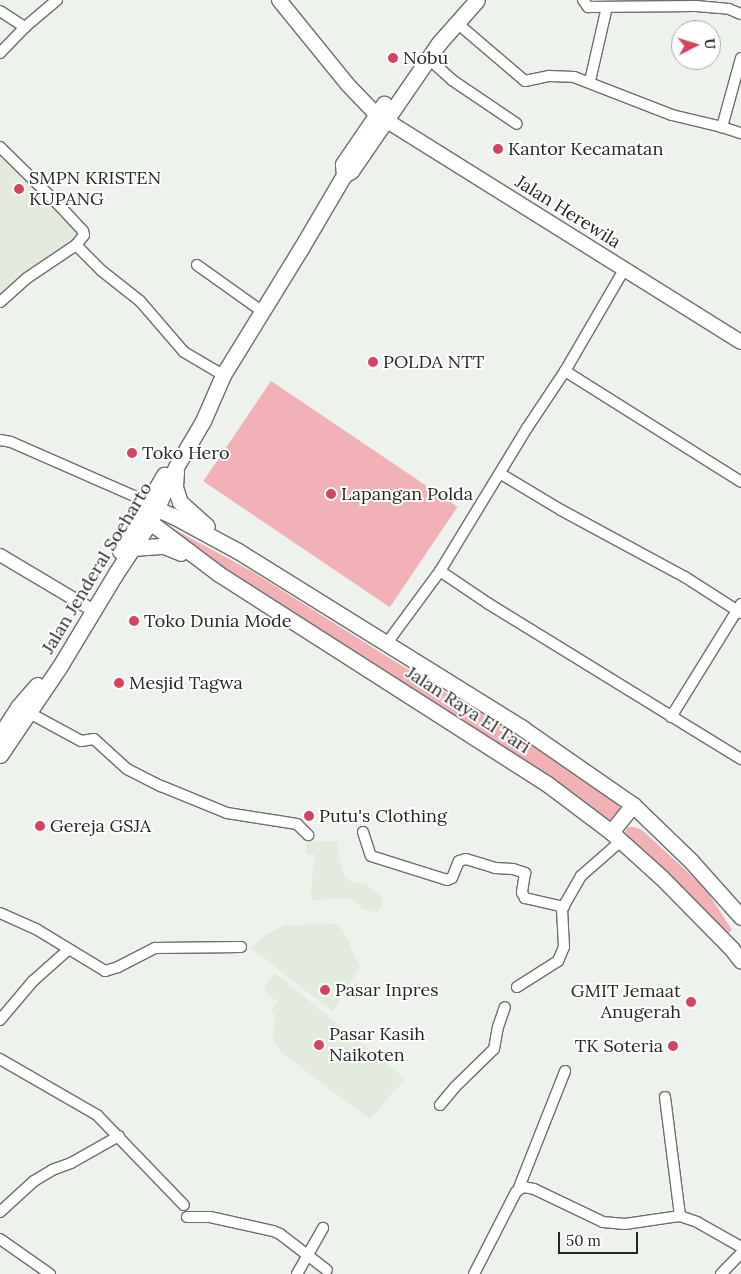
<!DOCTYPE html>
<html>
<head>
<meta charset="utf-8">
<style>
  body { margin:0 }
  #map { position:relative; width:741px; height:1274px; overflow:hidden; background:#eef2ec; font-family:Lora,serif }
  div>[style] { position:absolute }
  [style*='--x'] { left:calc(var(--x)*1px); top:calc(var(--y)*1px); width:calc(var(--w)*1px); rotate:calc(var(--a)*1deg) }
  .built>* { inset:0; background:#e2ebde }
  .green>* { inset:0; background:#f1b1b7; transform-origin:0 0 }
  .roads { filter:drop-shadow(1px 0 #6c706a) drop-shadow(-1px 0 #6c706a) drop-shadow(0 1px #6c706a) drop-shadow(0 -1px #6c706a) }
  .minor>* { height:10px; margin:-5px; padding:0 5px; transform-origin:5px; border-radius:5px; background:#fff }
  .tertiary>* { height:12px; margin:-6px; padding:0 6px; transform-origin:6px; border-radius:6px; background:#fff }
  .secondary>* { height:14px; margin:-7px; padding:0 7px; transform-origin:7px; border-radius:7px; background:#fff }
  .primary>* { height:15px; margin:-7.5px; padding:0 7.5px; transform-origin:7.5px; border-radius:7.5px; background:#fff }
  .dots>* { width:14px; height:14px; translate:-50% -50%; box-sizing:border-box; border:2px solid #fff; border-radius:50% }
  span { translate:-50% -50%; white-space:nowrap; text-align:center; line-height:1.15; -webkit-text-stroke:4px #fff; paint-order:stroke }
  .poi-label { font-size:18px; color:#252624 }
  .left { translate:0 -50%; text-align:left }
  .right { translate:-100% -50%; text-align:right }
  .street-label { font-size:18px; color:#252624 }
  .north { position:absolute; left:671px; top:20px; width:50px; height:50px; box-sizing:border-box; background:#fff; border:1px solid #a8a8a7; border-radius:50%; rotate:85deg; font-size:14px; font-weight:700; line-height:20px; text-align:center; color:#252624 }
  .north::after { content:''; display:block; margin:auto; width:18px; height:22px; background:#d44360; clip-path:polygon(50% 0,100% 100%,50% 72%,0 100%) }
  .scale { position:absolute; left:558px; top:1232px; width:80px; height:22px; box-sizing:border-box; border:2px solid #252624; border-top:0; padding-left:6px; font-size:15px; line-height:18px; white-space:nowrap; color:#252624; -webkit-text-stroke:4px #fff; paint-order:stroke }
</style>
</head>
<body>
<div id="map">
  <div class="built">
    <div style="clip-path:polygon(0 151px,75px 227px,76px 234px,75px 241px,53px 253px,0 297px)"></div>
    <div style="clip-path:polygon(337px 841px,339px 859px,345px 878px,352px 882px,365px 883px,378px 893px,383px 901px,382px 908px,377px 912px,364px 910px,349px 898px,314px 900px,310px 897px,315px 854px,306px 854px,307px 842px)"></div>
    <div style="clip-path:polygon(318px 923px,335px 924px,343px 930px,360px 967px,333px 1012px,251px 948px,264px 936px,287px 924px,297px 926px)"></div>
    <div style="clip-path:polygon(275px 973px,405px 1079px,370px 1119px,325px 1086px,279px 1050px,273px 1040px,274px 1022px,276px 1017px,271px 1010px,278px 1002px,263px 990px)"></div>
  </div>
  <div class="green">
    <div style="left:271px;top:381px;width:225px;height:121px;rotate:34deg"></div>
    <div style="clip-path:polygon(170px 527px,253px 572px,399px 664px,517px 735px,617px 803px,621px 810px,613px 821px,605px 819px,167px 531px)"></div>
    <div style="clip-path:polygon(628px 827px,634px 827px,642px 830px,705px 888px,732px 930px,723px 937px,627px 840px,625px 832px)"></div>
  </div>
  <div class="roads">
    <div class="minor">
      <div style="--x:583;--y:0;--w:9;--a:54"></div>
      <div style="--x:588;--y:7;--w:108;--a:-0.5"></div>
      <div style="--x:696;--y:6;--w:33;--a:5"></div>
      <div style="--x:729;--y:9;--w:13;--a:23"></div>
      <div style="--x:0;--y:11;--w:30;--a:33"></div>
      <div style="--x:457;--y:23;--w:89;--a:40.5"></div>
      <div style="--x:525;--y:81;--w:25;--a:-12"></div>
      <div style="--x:549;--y:76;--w:25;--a:2"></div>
      <div style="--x:574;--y:77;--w:105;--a:21.2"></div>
      <div style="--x:672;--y:115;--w:51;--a:13.5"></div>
      <div style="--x:0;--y:53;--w:36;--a:-46"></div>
      <div style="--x:25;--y:27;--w:42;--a:-40.2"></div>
      <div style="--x:741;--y:58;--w:72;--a:105.4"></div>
      <div style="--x:722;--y:127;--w:20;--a:18"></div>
      <div style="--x:430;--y:60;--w:30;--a:42"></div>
      <div style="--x:452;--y:80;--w:78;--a:34.1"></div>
      <div style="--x:590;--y:81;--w:76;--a:-77.1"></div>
      <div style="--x:0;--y:147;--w:80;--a:44.5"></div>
      <div style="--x:57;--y:203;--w:38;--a:47"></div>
      <div style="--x:83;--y:231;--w:4;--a:76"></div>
      <div style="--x:84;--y:235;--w:13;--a:129"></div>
      <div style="--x:76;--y:245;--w:59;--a:146"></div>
      <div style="--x:27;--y:278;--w:36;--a:138"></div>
      <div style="--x:76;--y:245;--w:37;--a:45"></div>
      <div style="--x:102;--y:271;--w:48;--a:38.3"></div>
      <div style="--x:140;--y:301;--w:67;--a:49.2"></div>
      <div style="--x:184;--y:352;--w:45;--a:30.5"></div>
      <div style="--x:197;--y:265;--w:81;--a:35.5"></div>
      <div style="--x:625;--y:268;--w:119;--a:120.2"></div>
      <div style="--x:565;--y:371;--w:69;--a:123.7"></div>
      <div style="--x:527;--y:428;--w:167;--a:121.3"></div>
      <div style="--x:440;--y:571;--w:59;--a:34"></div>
      <div style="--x:489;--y:604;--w:296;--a:31.6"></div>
      <div style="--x:565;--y:371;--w:208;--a:32.2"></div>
      <div style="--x:0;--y:440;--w:11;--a:10"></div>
      <div style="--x:11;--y:442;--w:150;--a:23.7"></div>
      <div style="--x:501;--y:474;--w:70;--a:31"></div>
      <div style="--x:561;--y:510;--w:141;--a:28.4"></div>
      <div style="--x:685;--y:577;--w:67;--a:32.7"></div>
      <div style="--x:387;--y:643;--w:89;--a:-53.6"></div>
      <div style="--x:24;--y:710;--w:65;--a:28.5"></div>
      <div style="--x:81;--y:741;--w:13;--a:-9"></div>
      <div style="--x:94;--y:739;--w:45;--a:42.3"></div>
      <div style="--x:127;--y:769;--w:38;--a:27"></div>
      <div style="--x:161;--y:786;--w:71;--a:22.2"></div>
      <div style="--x:227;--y:813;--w:71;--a:8.9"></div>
      <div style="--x:297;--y:824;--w:16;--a:45"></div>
      <div style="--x:671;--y:717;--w:133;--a:-58.2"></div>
      <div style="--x:363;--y:832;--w:25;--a:72"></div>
      <div style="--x:371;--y:856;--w:80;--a:17.5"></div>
      <div style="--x:447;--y:880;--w:5;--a:-22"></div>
      <div style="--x:452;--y:878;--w:18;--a:-68"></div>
      <div style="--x:459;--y:861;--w:7;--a:-16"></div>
      <div style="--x:466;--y:859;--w:30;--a:17"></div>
      <div style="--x:495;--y:868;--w:18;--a:3"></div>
      <div style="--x:513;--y:869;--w:13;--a:18"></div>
      <div style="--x:525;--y:873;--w:20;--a:99"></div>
      <div style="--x:522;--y:893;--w:6;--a:59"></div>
      <div style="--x:525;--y:898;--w:40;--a:13"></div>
      <div style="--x:0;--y:913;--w:39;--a:24"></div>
      <div style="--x:36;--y:929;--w:81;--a:31.3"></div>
      <div style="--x:105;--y:971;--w:14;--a:-17"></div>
      <div style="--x:118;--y:967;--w:42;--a:-27.2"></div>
      <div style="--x:155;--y:948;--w:86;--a:-0.7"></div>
      <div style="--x:517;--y:987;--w:49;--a:-32.4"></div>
      <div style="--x:558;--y:961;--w:15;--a:-67"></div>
      <div style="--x:564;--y:947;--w:38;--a:-93"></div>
      <div style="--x:562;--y:909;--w:38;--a:-60"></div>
      <div style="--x:581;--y:876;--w:53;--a:-41.2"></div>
      <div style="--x:0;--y:1020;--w:51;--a:-49.8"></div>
      <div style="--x:33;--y:981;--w:48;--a:-41.6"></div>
      <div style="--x:0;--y:1059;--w:112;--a:30"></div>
      <div style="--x:97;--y:1115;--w:125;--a:46"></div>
      <div style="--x:665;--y:1097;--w:120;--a:82.8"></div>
      <div style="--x:440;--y:1105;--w:23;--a:-50"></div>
      <div style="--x:455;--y:1087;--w:54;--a:-44.3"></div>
      <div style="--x:494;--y:1049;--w:22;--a:-80"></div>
      <div style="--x:498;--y:1027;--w:21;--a:-71"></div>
      <div style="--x:518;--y:1190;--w:128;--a:-68.4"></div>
      <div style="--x:0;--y:1212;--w:46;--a:-42.4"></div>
      <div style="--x:34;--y:1181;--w:21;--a:-31"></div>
      <div style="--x:52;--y:1170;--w:20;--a:-20"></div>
      <div style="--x:71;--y:1163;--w:55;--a:-29.4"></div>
      <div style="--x:187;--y:1217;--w:23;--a:0"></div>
      <div style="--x:210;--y:1217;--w:65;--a:12.5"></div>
      <div style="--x:273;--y:1231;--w:8;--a:23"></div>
      <div style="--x:280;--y:1234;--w:59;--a:37.5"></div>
      <div style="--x:0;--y:1239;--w:61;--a:35"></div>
      <div style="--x:297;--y:1274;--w:53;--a:-60.5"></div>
      <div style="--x:474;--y:1274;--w:92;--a:-62.9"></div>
      <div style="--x:516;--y:1192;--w:9;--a:-36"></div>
      <div style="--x:523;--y:1187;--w:11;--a:10"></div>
      <div style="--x:534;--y:1189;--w:76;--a:25.6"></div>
      <div style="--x:603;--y:1222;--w:22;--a:5"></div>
      <div style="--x:625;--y:1224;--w:56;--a:-8.3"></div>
      <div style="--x:680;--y:1216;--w:18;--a:19"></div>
      <div style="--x:697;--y:1222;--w:51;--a:29.6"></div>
      <div style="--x:721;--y:1274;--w:29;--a:-46"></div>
    </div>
    <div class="tertiary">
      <div style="--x:0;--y:555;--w:100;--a:30.7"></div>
    </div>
    <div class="secondary">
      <div style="--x:279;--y:0;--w:109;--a:50.9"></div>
      <div style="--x:348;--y:85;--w:40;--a:46"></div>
      <div style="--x:376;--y:114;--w:430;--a:32"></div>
    </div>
    <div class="primary">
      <div style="--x:344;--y:175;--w:11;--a:-95"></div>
      <div style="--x:343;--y:164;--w:73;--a:-55.7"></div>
      <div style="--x:176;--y:472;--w:15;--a:94"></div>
      <div style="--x:175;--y:487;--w:16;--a:72"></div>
      <div style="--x:180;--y:502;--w:36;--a:42"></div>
      <div style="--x:148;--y:512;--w:9;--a:-18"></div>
      <div style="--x:157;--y:509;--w:17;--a:24"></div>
      <div style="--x:173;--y:516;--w:74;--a:28.3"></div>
      <div style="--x:238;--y:551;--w:335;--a:31.9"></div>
      <div style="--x:522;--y:728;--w:135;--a:34.7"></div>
      <div style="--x:633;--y:805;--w:81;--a:44"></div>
      <div style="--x:691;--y:861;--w:75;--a:48.2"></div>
      <div style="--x:149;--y:513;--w:9;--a:84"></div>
      <div style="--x:150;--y:522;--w:86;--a:37"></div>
      <div style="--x:219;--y:574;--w:388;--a:32.6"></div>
      <div style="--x:546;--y:783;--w:81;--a:37"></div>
      <div style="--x:611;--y:832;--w:67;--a:42"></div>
      <div style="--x:661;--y:877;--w:100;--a:45.4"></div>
      <div style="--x:731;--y:948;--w:16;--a:52"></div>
      <div style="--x:133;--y:548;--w:31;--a:-4"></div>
      <div style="--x:164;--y:546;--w:18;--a:22"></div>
      <div style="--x:120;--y:551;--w:88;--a:-59.9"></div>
      <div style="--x:0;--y:735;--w:33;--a:-57"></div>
      <div style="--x:18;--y:707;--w:29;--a:-49"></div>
      <div style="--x:0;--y:755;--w:107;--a:-56"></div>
      <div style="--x:60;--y:666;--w:109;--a:-58.9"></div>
      <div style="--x:116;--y:573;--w:61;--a:-56.3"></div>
      <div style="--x:150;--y:522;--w:61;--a:-64.7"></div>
      <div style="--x:176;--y:467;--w:53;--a:-59.6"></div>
      <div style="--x:203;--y:421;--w:50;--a:-66.5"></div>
      <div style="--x:223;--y:375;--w:147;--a:-58.4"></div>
      <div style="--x:300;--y:250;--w:87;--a:-59.6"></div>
      <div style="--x:344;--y:175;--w:8;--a:-30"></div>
      <div style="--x:351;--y:171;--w:155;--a:-55.5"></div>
      <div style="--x:439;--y:43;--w:57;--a:-48.5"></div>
      <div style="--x:611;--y:832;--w:35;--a:-51"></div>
    </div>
  </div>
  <div class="dots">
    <div style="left:393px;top:58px;background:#d44360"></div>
    <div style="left:498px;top:149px;background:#d44360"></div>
    <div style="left:19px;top:189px;background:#d44360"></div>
    <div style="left:373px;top:362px;background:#d44360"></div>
    <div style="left:132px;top:453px;background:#d44360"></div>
    <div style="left:331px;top:494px;background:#d44360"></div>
    <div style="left:134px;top:621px;background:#d44360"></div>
    <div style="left:119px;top:683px;background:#d44360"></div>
    <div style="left:309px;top:816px;background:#d44360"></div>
    <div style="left:40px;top:826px;background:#d44360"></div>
    <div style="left:325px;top:990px;background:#d44360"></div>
    <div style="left:691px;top:1002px;background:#d44360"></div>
    <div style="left:319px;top:1045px;background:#d44360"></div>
    <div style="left:673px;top:1046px;background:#d44360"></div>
  </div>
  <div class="poi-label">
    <span class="left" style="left:403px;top:58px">Nobu</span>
    <span class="left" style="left:508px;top:149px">Kantor Kecamatan</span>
    <span class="left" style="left:29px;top:189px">SMPN KRISTEN<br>KUPANG</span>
    <span class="left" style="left:383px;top:362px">POLDA NTT</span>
    <span class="left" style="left:142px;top:453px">Toko Hero</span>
    <span class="left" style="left:341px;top:494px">Lapangan Polda</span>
    <span class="left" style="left:144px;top:621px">Toko Dunia Mode</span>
    <span class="left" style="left:129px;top:683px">Mesjid Tagwa</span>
    <span class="left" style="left:319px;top:816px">Putu's Clothing</span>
    <span class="left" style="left:50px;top:826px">Gereja GSJA</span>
    <span class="left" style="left:335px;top:990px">Pasar Inpres</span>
    <span class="right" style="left:681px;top:1002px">GMIT Jemaat<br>Anugerah</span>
    <span class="left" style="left:329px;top:1045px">Pasar Kasih<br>Naikoten</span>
    <span class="right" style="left:663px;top:1046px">TK Soteria</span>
  </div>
  <div class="street-label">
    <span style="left:568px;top:212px;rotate:32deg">Jalan Herewila</span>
    <span style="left:97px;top:568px;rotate:-59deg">Jalan Jenderal Soeharto</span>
    <span style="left:468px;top:710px;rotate:33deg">Jalan Raya El Tari</span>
  </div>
  <div class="north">U</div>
  <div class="scale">50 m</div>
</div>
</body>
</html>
